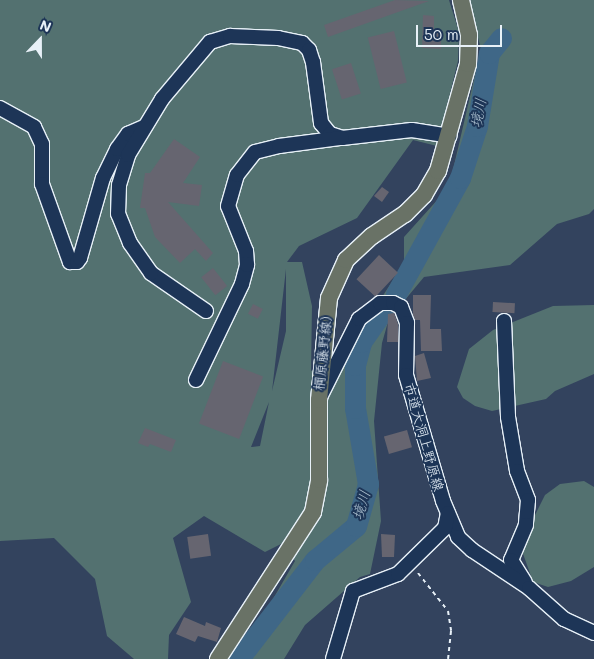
<!DOCTYPE html>
<html>
<head>
<meta charset="utf-8">
<style>
  body { margin:0 }
  #map { position:relative; width:594px; height:659px; overflow:hidden; background:#33435e; font-family:Mali,"Klee One",sans-serif }
  div>[style] { position:absolute }
  [style*='--x'] { left:calc(var(--x)*1px); top:calc(var(--y)*1px); width:calc(var(--w)*1px); rotate:calc(var(--a)*1deg) }
  .green>* { inset:0; background:#537170 }
  .river>* { height:21px; margin:-10.5px; padding:0 10.5px; transform-origin:10.5px; border-radius:10.5px; background:#3f6787 }
  .building>* { inset:0; background:#666570; transform-origin:0 0 }
  .path>* { height:2px; margin-top:-1px; transform-origin:0; background:repeating-linear-gradient(90deg,#e8f1f8 0 4px,transparent 0 8px) }
  .roads { filter:drop-shadow(1px 0 #e8f1f8) drop-shadow(-1px 0 #e8f1f8) drop-shadow(0 1px #e8f1f8) drop-shadow(0 -1px #e8f1f8) }
  .minor>* { height:14px; margin:-7px; padding:0 7px; transform-origin:7px; border-radius:7px; background:#1d3557 }
  .major>* { height:16px; margin:-8px; padding:0 8px; transform-origin:8px; border-radius:8px; background:#697266 }
  span { translate:-50% -50%; white-space:nowrap; text-align:center; line-height:1.15; -webkit-text-stroke:4px #1d3557; paint-order:stroke }
  .street-label { font-size:14px; color:#e8f1f8 }
  .water-label { font-size:15px; color:#adc1d0; font-style:italic }
  .north { position:absolute; left:15px; top:15px; width:50px; height:50px; -webkit-text-stroke:4px #1d3557; paint-order:stroke; rotate:22deg; font-size:14px; font-weight:700; line-height:20px; text-align:center; color:#e8f1f8 }
  .north::after { content:''; display:block; margin:auto; width:18px; height:22px; background:#e8f1f8; clip-path:polygon(50% 0,100% 100%,50% 72%,0 100%) }
  .scale { position:absolute; left:416px; top:25px; width:86px; height:22px; box-sizing:border-box; border:2px solid #e8f1f8; border-top:0; padding-left:6px; font-size:15px; line-height:18px; white-space:nowrap; color:#e8f1f8; -webkit-text-stroke:4px #1d3557; paint-order:stroke }
</style>
</head>
<body>
<div id="map">
  <div class="green">
    <div style="clip-path:polygon(evenodd,0 0,449px 0,459px 32px,458px 61px,437px 146px,413px 140px,357px 218px,299px 246px,287px 262px,302px 262px,312px 306px,311px 371px,344px 356px,404px 263px,404px 237px,449px 187px,481px 49px,468px 0,594px 0,594px 209px,589px 214px,557px 224px,510px 265px,424px 277px,404px 301px,392px 308px,382px 343px,374px 421px,381px 521px,370px 574px,360px 577px,305px 625px,284px 659px,249px 659px,255px 630px,295px 561px,283px 543px,265px 552px,204px 516px,173px 538px,191px 602px,169px 635px,168px 659px,134px 659px,107px 636px,95px 579px,54px 538px,0 541px,0 0,286px 269px,286px 331px,272px 391px,286px 269px,0 0,269px 402px,260px 446px,252px 447px,251px 447px,269px 402px)"></div>
    <div style="clip-path:polygon(594px 305px,594px 374px,555px 391px,546px 399px,492px 411px,475px 406px,463px 398px,457px 387px,469px 349px,493px 330px,553px 306px)"></div>
    <div style="clip-path:polygon(584px 481px,594px 487px,594px 567px,571px 581px,548px 587px,533px 582px,520px 545px,545px 495px,560px 484px)"></div>
  </div>
  <div class="river">
    <div style="--x:396;--y:294;--w:132;--a:-61.1"></div>
    <div style="--x:460;--y:178;--w:55;--a:-71.9"></div>
    <div style="--x:477;--y:126;--w:74;--a:-80.7"></div>
    <div style="--x:489;--y:53;--w:19;--a:-51"></div>
    <div style="--x:234;--y:658;--w:6;--a:-9"></div>
    <div style="--x:240;--y:657;--w:123;--a:-52.3"></div>
    <div style="--x:315;--y:560;--w:53;--a:-39.7"></div>
    <div style="--x:356;--y:526;--w:44;--a:-74.1"></div>
    <div style="--x:368;--y:484;--w:77;--a:-99.7"></div>
    <div style="--x:355;--y:408;--w:43;--a:-90"></div>
    <div style="--x:355;--y:365;--w:24;--a:-75"></div>
    <div style="--x:361;--y:342;--w:38;--a:-55"></div>
  </div>
  <div class="building">
    <div style="clip-path:polygon(395px 0,429px 1px,328px 37px,324px 25px)"></div>
    <div style="clip-path:polygon(423px 15px,434px 16px,434px 33px,441px 33px,441px 49px,422px 48px)"></div>
    <div style="left:394px;top:31px;width:53px;height:27px;rotate:76deg"></div>
    <div style="left:351px;top:63px;width:32px;height:20px;rotate:72deg"></div>
    <div style="clip-path:polygon(174px 139px,200px 157px,183px 183px,202px 185px,199px 206px,168px 202px,213px 253px,206px 261px,195px 249px,180px 263px,155px 237px,145px 208px,140px 208px,145px 173px,150px 173px)"></div>
    <div style="clip-path:polygon(382px 187px,389px 192px,382px 202px,374px 196px)"></div>
    <div style="left:379px;top:255px;width:26px;height:33px;rotate:43deg"></div>
    <div style="left:213px;top:268px;width:23px;height:15px;rotate:52deg"></div>
    <div style="clip-path:polygon(413px 295px,431px 295px,430px 329px,441px 329px,442px 351px,421px 351px,420px 320px,415px 320px,413px 315px)"></div>
    <div style="left:493px;top:302px;width:22px;height:10px;rotate:3deg"></div>
    <div style="left:253px;top:304px;width:11px;height:11px;rotate:27deg"></div>
    <div style="clip-path:polygon(394px 313px,398px 324px,398px 342px,387px 342px,388px 314px)"></div>
    <div style="clip-path:polygon(424px 353px,431px 378px,417px 381px,415px 356px)"></div>
    <div style="left:223px;top:361px;width:43px;height:67px;rotate:21deg"></div>
    <div style="clip-path:polygon(145px 428px,176px 440px,171px 452px,150px 444px,148px 447px,138px 443px)"></div>
    <div style="left:407px;top:430px;width:18px;height:24px;rotate:74deg"></div>
    <div style="left:208px;top:534px;width:22px;height:21px;rotate:82deg"></div>
    <div style="clip-path:polygon(381px 534px,395px 535px,394px 557px,382px 557px)"></div>
    <div style="clip-path:polygon(184px 617px,205px 626px,206px 622px,221px 628px,217px 642px,198px 636px,195px 642px,176px 634px)"></div>
  </div>
  <div class="path">
    <div style="--x:418;--y:573;--w:48;--a:51.7"></div>
    <div style="--x:448;--y:611;--w:20;--a:81"></div>
    <div style="--x:451;--y:631;--w:28;--a:96"></div>
  </div>
  <div class="roads">
    <div class="minor">
      <div style="--x:0;--y:108;--w:39;--a:29"></div>
      <div style="--x:34;--y:127;--w:19;--a:65"></div>
      <div style="--x:42;--y:144;--w:40;--a:90"></div>
      <div style="--x:42;--y:184;--w:83;--a:70.3"></div>
      <div style="--x:70;--y:262;--w:7;--a:0"></div>
      <div style="--x:77;--y:262;--w:5;--a:-53"></div>
      <div style="--x:80;--y:258;--w:83;--a:-74"></div>
      <div style="--x:103;--y:178;--w:32;--a:-64"></div>
      <div style="--x:117;--y:149;--w:19;--a:-54"></div>
      <div style="--x:128;--y:134;--w:17;--a:-24"></div>
      <div style="--x:206;--y:311;--w:67;--a:-145.4"></div>
      <div style="--x:151;--y:273;--w:37;--a:-125"></div>
      <div style="--x:130;--y:243;--w:31;--a:-112"></div>
      <div style="--x:118;--y:214;--w:29;--a:-88"></div>
      <div style="--x:119;--y:185;--w:31;--a:-73"></div>
      <div style="--x:128;--y:155;--w:66;--a:-58.7"></div>
      <div style="--x:162;--y:99;--w:75;--a:-49.9"></div>
      <div style="--x:210;--y:42;--w:21;--a:-17"></div>
      <div style="--x:230;--y:36;--w:48;--a:2.4"></div>
      <div style="--x:278;--y:38;--w:25;--a:12"></div>
      <div style="--x:302;--y:43;--w:10;--a:45"></div>
      <div style="--x:309;--y:50;--w:13;--a:72"></div>
      <div style="--x:313;--y:62;--w:62;--a:82.5"></div>
      <div style="--x:321;--y:123;--w:14;--a:51"></div>
      <div style="--x:330;--y:134;--w:13;--a:18"></div>
      <div style="--x:342;--y:138;--w:70;--a:-6.5"></div>
      <div style="--x:412;--y:130;--w:38;--a:9"></div>
      <div style="--x:504;--y:321;--w:96;--a:87.6"></div>
      <div style="--x:508;--y:417;--w:55;--a:80.5"></div>
      <div style="--x:517;--y:471;--w:31;--a:69"></div>
      <div style="--x:528;--y:500;--w:25;--a:95"></div>
      <div style="--x:526;--y:525;--w:38;--a:113"></div>
      <div style="--x:511;--y:560;--w:26;--a:58"></div>
      <div style="--x:196;--y:380;--w:106;--a:-64.4"></div>
      <div style="--x:242;--y:284;--w:20;--a:-75"></div>
      <div style="--x:247;--y:265;--w:14;--a:-94"></div>
      <div style="--x:246;--y:251;--w:48;--a:-111.8"></div>
      <div style="--x:228;--y:206;--w:32;--a:-74"></div>
      <div style="--x:237;--y:175;--w:29;--a:-52"></div>
      <div style="--x:255;--y:152;--w:25;--a:-14"></div>
      <div style="--x:279;--y:146;--w:63;--a:-7.4"></div>
      <div style="--x:321;--y:395;--w:85;--a:-63.4"></div>
      <div style="--x:359;--y:319;--w:26;--a:-37"></div>
      <div style="--x:380;--y:303;--w:13;--a:0"></div>
      <div style="--x:393;--y:303;--w:9;--a:27"></div>
      <div style="--x:401;--y:307;--w:17;--a:69"></div>
      <div style="--x:407;--y:323;--w:52;--a:91.1"></div>
      <div style="--x:406;--y:375;--w:131;--a:73.6"></div>
      <div style="--x:443;--y:501;--w:39;--a:67"></div>
      <div style="--x:458;--y:537;--w:19;--a:43"></div>
      <div style="--x:472;--y:550;--w:69;--a:33.7"></div>
      <div style="--x:529;--y:588;--w:47;--a:41.5"></div>
      <div style="--x:564;--y:619;--w:33;--a:25"></div>
      <div style="--x:333;--y:659;--w:71;--a:-73.6"></div>
      <div style="--x:353;--y:591;--w:48;--a:-20.7"></div>
      <div style="--x:398;--y:574;--w:66;--a:-44.4"></div>
      <div style="--x:445;--y:528;--w:15;--a:-79"></div>
    </div>
    <div class="major">
      <div style="--x:218;--y:659;--w:175;--a:-57.1"></div>
      <div style="--x:313;--y:512;--w:33;--a:-79"></div>
      <div style="--x:319;--y:480;--w:80;--a:-90"></div>
      <div style="--x:319;--y:400;--w:102;--a:-84.4"></div>
      <div style="--x:329;--y:298;--w:42;--a:-65.9"></div>
      <div style="--x:346;--y:260;--w:35;--a:-43"></div>
      <div style="--x:372;--y:236;--w:40;--a:-34"></div>
      <div style="--x:405;--y:214;--w:27;--a:-45"></div>
      <div style="--x:424;--y:195;--w:28;--a:-60"></div>
      <div style="--x:438;--y:171;--w:111;--a:-74.3"></div>
      <div style="--x:468;--y:64;--w:29;--a:-88"></div>
      <div style="--x:469;--y:35;--w:36;--a:-103"></div>
    </div>
  </div>
  <div class="street-label">
    <span style="left:323px;top:349px;rotate:-84deg">棡原藤野線）</span>
    <span style="left:424px;top:437px;rotate:74deg">市道大洞上野原線</span>
  </div>
  <div class="water-label">
    <span style="left:478px;top:113px;rotate:-79deg">境川</span>
    <span style="left:361px;top:505px;rotate:-74deg">境川</span>
  </div>
  <div class="north">N</div>
  <div class="scale">50 m</div>
</div>
</body>
</html>
